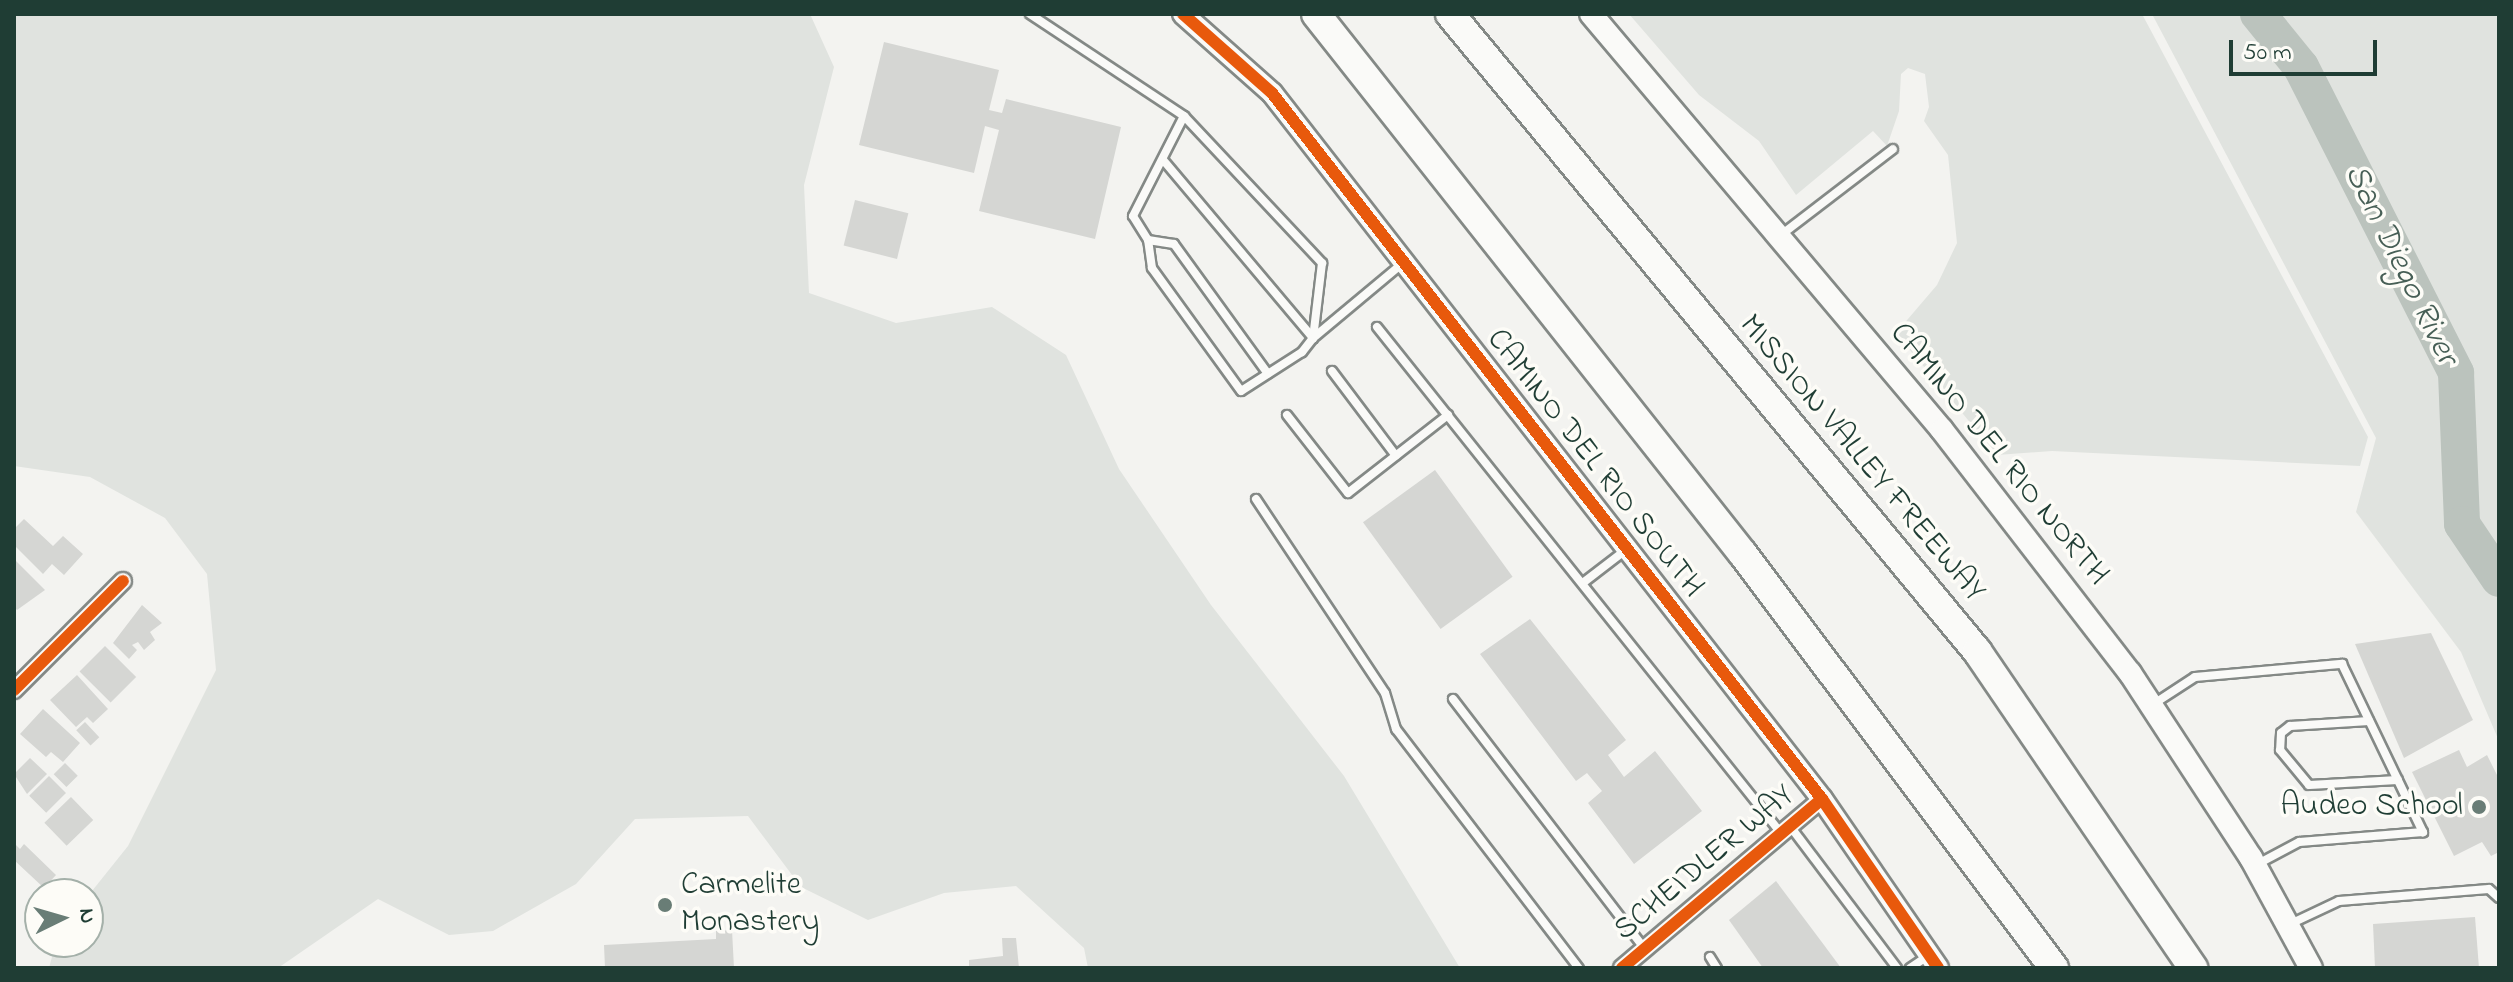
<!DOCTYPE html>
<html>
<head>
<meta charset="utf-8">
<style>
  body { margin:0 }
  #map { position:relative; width:2513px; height:982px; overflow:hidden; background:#f3f3f0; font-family:"Indie Flower",sans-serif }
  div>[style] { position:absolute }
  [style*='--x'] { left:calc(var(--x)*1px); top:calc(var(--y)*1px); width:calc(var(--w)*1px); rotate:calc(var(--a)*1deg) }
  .green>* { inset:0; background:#e0e3df }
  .river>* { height:36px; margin:-18px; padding:0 18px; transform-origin:18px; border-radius:18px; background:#bbc3bd }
  .building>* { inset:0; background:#d5d6d3; transform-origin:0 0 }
  .roads { filter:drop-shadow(2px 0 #848986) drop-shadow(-2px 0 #848986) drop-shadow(0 2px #848986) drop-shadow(0 -2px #848986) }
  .service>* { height:8px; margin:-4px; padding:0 4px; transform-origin:4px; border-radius:4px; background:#fafaf8 }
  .minor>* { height:16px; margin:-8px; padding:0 8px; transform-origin:8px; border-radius:8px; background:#fafaf8 }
  .tertiary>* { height:20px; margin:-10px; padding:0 10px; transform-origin:10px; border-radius:10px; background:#fafaf8 }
  .secondary>* { height:22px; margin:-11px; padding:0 11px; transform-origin:11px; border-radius:11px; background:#fafaf8 }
  .motorway>* { height:28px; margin:-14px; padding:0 14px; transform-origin:14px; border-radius:14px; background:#fafaf8 }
  .cycleway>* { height:12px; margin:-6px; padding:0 6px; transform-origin:6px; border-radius:6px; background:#e8590c }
  .dots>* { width:22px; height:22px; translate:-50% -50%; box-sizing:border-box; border:4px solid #fdfcf7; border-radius:50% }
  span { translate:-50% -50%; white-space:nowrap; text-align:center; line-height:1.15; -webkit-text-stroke:7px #fdfcf7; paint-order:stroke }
  .street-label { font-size:32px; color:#1f3d34 }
  .poi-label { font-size:32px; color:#1f3d34 }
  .right { translate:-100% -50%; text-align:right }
  .left { translate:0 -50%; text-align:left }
  .water-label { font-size:34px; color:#475f56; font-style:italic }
  .frame { position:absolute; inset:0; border:16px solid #1f3d34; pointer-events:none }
  .north { position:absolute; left:24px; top:878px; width:80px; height:80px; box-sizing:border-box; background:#fdfcf7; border:2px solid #a4b0a9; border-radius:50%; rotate:85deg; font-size:22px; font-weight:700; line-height:32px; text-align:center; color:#1f3d34 }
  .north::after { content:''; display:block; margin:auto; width:28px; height:36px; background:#697d76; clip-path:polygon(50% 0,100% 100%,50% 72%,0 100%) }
  .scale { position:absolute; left:2229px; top:40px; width:148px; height:36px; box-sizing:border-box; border:4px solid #1f3d34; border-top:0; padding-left:10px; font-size:24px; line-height:28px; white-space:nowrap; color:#1f3d34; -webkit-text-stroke:6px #fdfcf7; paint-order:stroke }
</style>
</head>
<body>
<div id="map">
  <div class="green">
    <div style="clip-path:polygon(14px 14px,810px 14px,834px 67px,804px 185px,809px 293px,896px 323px,992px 307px,1066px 355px,1119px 469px,1211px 605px,1344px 776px,1460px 968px,1088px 968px,1084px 948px,1016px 886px,944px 893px,868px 920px,801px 887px,748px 816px,635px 819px,576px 884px,493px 931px,449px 935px,378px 899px,278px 968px,49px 968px,56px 942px,88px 942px,88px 896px,128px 846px,216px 670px,207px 574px,165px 518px,90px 477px,14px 466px)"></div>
    <div style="clip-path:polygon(1629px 14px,2142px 14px,2368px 437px,2360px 466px,2052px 451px,1997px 455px,1896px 333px,1937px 285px,1957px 243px,1948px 155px,1924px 121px,1929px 107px,1925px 74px,1908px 68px,1901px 74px,1899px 111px,1887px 146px,1873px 131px,1796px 195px,1759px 141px,1699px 95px)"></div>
    <div style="clip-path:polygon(2152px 14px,2499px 14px,2499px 741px,2461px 652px,2356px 512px,2376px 438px)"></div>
  </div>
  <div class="river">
    <div style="--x:2258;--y:14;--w:68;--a:50.9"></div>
    <div style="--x:2301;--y:67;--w:343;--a:63.1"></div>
    <div style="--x:2456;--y:373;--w:151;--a:87.7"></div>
    <div style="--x:2462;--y:524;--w:66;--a:56.1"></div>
  </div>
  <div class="building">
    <div style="clip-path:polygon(884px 42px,999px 70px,989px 110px,1002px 113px,1006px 99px,1121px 127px,1095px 239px,979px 211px,999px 130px,985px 126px,974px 173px,859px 145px)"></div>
    <div style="left:855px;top:200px;width:55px;height:47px;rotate:14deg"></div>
    <div style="left:1435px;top:470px;width:132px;height:89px;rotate:54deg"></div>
    <div style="clip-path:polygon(24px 519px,53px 546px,63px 536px,83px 554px,64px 575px,52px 564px,43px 574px,14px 545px,14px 529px)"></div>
    <div style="clip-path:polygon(14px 559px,45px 590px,17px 610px,14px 607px)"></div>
    <div style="clip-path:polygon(142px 605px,162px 623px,150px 632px,155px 640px,144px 650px,138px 642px,132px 645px,137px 650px,129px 659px,113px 643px)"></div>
    <div style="clip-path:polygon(1530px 619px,1626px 740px,1608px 755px,1624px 777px,1655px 751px,1702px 811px,1634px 864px,1588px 803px,1602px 791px,1587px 773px,1576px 781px,1480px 654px)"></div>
    <div style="clip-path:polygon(2431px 633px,2473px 720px,2404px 758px,2355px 644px)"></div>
    <div style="left:105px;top:646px;width:44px;height:36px;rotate:45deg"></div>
    <div style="clip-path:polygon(77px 675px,108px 709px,93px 723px,87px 717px,76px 727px,50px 700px)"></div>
    <div style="clip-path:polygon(43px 709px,80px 743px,63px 762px,51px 752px,46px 757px,20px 734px)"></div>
    <div style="left:85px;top:722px;width:21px;height:12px;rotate:47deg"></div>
    <div style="clip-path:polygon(2459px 750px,2467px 767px,2487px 755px,2499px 779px,2499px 852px,2491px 856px,2482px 842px,2454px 856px,2412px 772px)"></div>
    <div style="clip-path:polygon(30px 758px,47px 774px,27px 794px,14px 774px)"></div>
    <div style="left:65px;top:763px;width:18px;height:16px;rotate:45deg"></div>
    <div style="left:49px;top:776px;width:24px;height:28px;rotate:45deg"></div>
    <div style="left:71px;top:797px;width:32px;height:37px;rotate:46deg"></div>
    <div style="clip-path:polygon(14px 843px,20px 849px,24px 844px,56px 875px,44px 888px,14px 860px)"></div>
    <div style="clip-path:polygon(1776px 881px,1824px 945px,1841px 968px,1763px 968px,1729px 920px)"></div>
    <div style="clip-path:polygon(2475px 917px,2479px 968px,2375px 968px,2373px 924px)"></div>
    <div style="clip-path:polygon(732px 930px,734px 968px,605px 968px,604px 945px,716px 939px,716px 931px)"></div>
    <div style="clip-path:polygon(1002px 938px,1016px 938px,1019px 968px,969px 968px,969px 960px,1003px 956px)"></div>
  </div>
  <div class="roads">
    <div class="service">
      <div style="--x:1030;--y:14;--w:185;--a:33.5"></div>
      <div style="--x:1184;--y:116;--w:202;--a:46.8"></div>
      <div style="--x:1322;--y:263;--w:76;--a:96.8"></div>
      <div style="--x:1313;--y:338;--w:18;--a:128"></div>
      <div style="--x:1302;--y:352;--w:72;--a:147.4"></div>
      <div style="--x:1241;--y:391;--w:152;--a:-125.9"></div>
      <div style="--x:1152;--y:268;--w:28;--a:-98"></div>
      <div style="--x:1148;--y:240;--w:28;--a:-122"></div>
      <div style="--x:1133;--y:216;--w:112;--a:-63"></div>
      <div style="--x:1164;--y:161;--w:231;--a:49.9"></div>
      <div style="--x:1313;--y:338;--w:117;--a:-39.8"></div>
      <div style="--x:1781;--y:235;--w:141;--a:-37.5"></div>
      <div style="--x:1148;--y:240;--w:26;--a:9"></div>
      <div style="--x:1174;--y:244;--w:160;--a:54.1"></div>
      <div style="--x:1377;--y:327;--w:647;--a:51.4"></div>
      <div style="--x:1332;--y:371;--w:106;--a:53"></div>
      <div style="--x:1287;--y:415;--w:99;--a:52"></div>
      <div style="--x:1348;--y:493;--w:127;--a:-38"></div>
      <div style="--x:1256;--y:499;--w:233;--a:56.4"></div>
      <div style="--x:1385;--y:693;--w:38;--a:73"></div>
      <div style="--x:1396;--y:729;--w:301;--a:52.6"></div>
      <div style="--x:1584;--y:582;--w:54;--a:-37.5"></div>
      <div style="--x:1453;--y:699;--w:315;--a:52.5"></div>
      <div style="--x:2152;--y:705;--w:51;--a:-33.1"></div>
      <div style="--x:2195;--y:677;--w:148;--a:-5.1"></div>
      <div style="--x:2342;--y:664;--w:187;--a:64.3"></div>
      <div style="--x:2423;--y:832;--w:124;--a:175.4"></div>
      <div style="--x:2299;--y:842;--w:49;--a:151.9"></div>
      <div style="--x:2369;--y:721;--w:79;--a:176.4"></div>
      <div style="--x:2290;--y:726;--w:11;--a:142"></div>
      <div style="--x:2281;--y:733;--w:17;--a:93"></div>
      <div style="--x:2280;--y:750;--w:45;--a:50.4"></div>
      <div style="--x:2309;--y:785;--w:89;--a:-3.2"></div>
      <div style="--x:1790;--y:826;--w:178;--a:53"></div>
      <div style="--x:2288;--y:925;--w:56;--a:-25.2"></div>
      <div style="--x:2339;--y:901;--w:150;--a:-4.6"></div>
      <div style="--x:2489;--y:889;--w:13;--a:42"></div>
      <div style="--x:1710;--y:957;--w:13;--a:58"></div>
      <div style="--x:1910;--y:968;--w:22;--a:-34"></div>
    </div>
    <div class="minor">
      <div style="--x:14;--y:690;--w:154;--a:-45"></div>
      <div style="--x:1622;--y:968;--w:262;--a:-40.2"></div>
    </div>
    <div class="tertiary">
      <div style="--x:1183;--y:14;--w:119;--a:41.6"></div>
      <div style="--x:1272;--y:93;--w:895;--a:52.08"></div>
      <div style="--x:1822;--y:799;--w:205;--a:55.5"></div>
    </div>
    <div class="secondary">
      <div style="--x:1591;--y:14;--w:544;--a:49.84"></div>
      <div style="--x:1942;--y:430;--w:307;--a:52.3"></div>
      <div style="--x:2130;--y:673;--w:221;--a:56.8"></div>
      <div style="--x:2251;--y:858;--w:125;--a:61.4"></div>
    </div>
    <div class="motorway">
      <div style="--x:1316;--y:14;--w:688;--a:51.67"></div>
      <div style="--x:1743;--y:554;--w:518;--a:53.09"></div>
      <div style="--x:1450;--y:14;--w:827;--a:50.4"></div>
      <div style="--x:1977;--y:651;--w:384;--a:55.7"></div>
    </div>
  </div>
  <div class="cycleway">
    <div style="--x:1183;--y:14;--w:119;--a:41.6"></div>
    <div style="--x:1272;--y:93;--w:895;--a:52.08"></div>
    <div style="--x:1822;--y:799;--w:205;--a:55.5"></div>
    <div style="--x:14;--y:690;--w:154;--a:-45"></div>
    <div style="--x:1622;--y:968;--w:262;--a:-40.2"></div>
  </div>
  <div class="dots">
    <div style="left:2479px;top:807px;background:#697d76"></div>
    <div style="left:665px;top:905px;background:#697d76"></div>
  </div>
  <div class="street-label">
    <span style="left:1998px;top:455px;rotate:51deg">CAMINO DEL RIO NORTH</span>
    <span style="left:1861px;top:459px;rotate:50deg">MISSION VALLEY FREEWAY</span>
    <span style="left:1594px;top:464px;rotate:52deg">CAMINO DEL RIO SOUTH</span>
    <span style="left:1705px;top:864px;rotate:-40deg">SCHEIDLER WAY</span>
  </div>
  <div class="poi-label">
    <span class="right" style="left:2463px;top:807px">Audeo School</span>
    <span class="left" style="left:681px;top:905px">Carmelite<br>Monastery</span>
  </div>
  <div class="water-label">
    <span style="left:2400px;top:265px;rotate:64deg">San Diego River</span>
  </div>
  <div class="frame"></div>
  <div class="north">N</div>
  <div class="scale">50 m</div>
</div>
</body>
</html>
